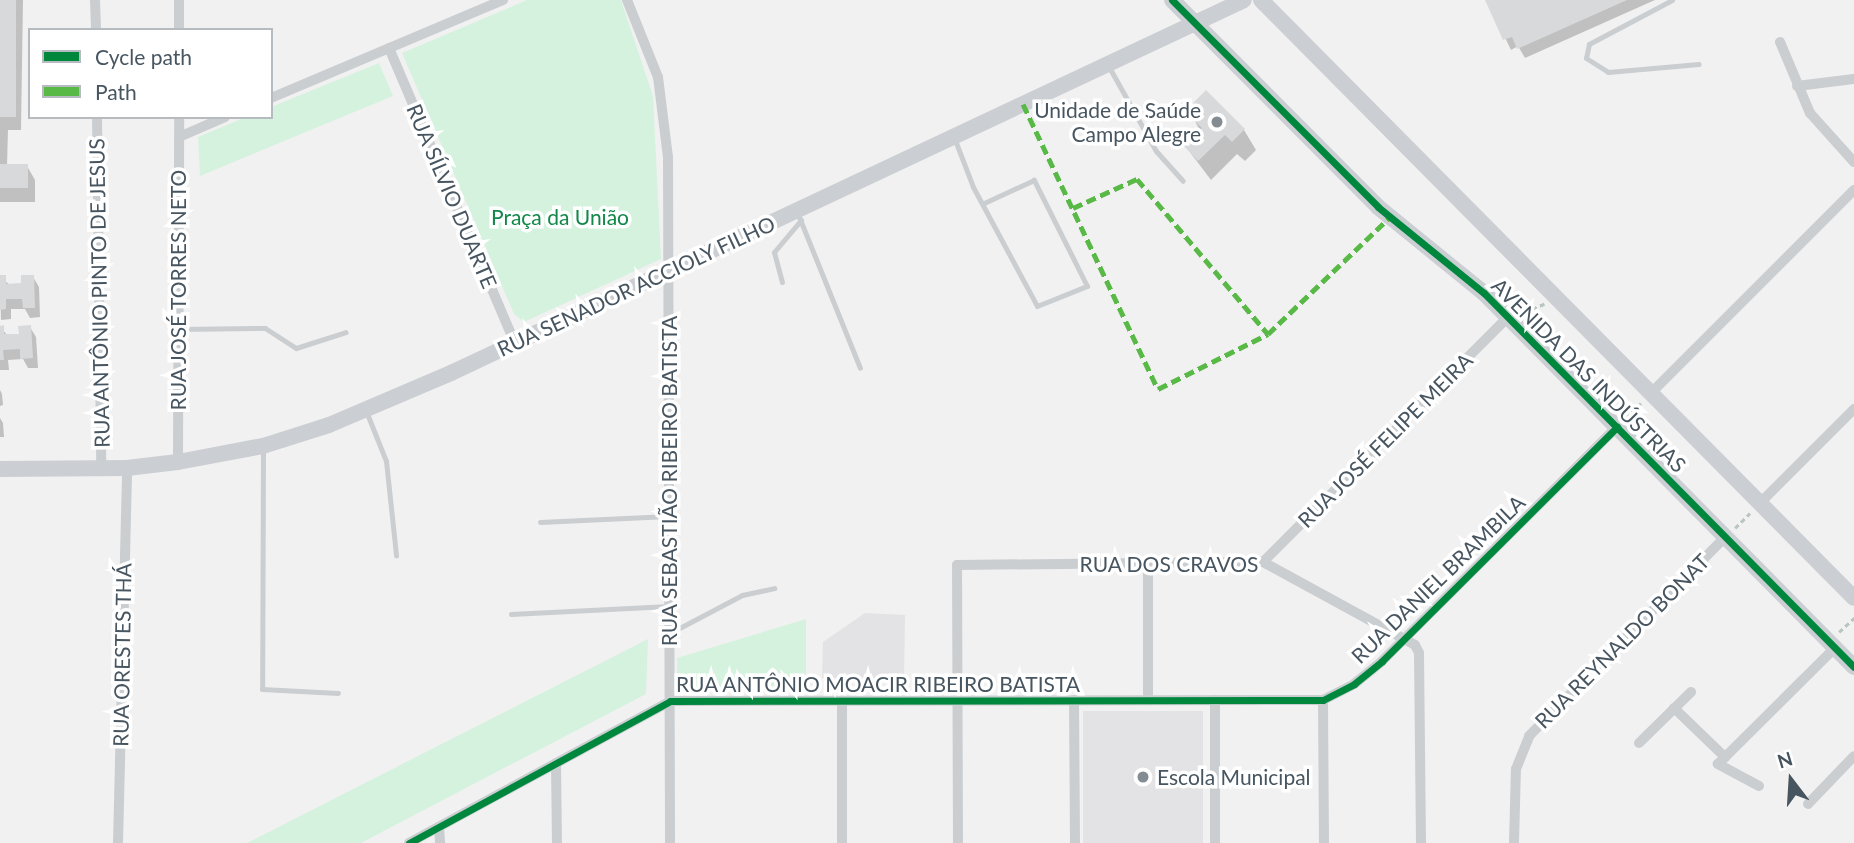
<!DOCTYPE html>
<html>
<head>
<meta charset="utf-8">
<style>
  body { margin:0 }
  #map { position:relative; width:1854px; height:843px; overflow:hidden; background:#f2f1f1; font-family:Lato,sans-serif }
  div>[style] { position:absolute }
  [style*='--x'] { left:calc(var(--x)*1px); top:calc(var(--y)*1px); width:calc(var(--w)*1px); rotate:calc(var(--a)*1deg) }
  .education>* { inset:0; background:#e3e2e4; transform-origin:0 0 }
  .green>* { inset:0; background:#d5f2df }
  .shadow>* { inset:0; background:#0003 }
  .building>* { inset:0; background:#d8d9da; transform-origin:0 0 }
  .path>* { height:2.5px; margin-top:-1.25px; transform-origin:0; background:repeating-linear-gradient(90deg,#b8c6c1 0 5px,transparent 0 8.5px) }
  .lane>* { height:5px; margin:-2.5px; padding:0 2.5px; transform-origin:2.5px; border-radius:2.5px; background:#caced1 }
  .street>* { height:10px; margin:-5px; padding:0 5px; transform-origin:5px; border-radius:5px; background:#caced1 }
  .secondary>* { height:16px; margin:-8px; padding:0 8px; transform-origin:8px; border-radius:8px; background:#cbced2 }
  .quiet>* { height:5px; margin-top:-2.5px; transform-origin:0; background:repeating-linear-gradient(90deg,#58b947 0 10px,transparent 0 15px) }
  .cycleway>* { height:7px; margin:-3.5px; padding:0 3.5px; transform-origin:3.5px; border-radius:3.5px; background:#00873e }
  .dots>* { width:19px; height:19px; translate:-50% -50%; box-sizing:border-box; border:4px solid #fff; border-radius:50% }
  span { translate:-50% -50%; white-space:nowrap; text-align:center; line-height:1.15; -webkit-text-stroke:7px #fff; paint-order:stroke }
  .poi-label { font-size:21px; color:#475560 }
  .right { translate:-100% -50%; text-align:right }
  .left { translate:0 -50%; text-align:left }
  .street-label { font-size:21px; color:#475560 }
  .park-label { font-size:21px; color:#118748 }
  .legend { position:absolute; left:28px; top:28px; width:245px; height:91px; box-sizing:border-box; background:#fff; border:2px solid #b5bbbf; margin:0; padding:9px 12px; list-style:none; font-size:21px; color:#475560 }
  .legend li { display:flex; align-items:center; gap:14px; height:35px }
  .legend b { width:35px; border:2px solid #b5bbbf }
  .north { position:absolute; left:1756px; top:745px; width:70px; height:70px; -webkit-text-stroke:5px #fff; paint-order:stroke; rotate:343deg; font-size:19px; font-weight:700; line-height:28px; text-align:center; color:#475560 }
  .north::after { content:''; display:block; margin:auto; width:24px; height:32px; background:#475560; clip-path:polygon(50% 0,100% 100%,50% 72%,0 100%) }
</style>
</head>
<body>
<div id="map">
  <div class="education">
    <div style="clip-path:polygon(865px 613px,905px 615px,904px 680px,822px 678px,823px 642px)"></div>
    <div style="left:1203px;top:711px;width:132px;height:120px;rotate:90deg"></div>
  </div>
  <div class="green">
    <div style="clip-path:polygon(527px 0,621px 0,653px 96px,661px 259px,524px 322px,514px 314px,402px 53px)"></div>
    <div style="clip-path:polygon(379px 63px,393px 96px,200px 176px,198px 137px,246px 117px,271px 117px,271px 107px)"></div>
    <div style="clip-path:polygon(806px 619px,806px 689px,677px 690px,677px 658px)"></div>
    <div style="clip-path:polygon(648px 639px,646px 694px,361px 843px,247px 843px)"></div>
  </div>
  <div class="shadow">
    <div style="clip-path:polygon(0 0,23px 0,21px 130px,8px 130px,7px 166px,27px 166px,35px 180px,35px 202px,0 202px)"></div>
    <div style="clip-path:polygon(1487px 0,1655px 0,1525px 58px,1518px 46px,1511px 50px)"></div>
    <div style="clip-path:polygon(1195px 103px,1244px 130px,1256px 150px,1245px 161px,1237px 154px,1211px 180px,1186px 147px,1201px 132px,1192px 116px,1199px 109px)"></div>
    <div style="clip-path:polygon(0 277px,10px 285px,23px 284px,33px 277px,39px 287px,40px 317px,30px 318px,25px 309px,11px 309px,11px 319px,1px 320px)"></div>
    <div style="clip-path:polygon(0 327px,8px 336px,20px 335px,30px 327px,36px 337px,38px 368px,28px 368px,23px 359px,8px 360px,9px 370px,0 370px)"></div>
    <div style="clip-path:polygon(0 390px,2px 394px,3px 405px,0 406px)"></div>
    <div style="clip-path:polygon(0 418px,3px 423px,4px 437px,0 437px)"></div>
  </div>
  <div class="building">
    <div style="left:0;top:0;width:16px;height:117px"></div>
    <div style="clip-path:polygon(1485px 0,1627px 0,1517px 49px,1512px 37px,1503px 40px)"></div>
    <div style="clip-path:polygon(1206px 90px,1245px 129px,1232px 142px,1225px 135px,1198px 161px,1184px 146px,1202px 128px,1190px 116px,1198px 108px,1193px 103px)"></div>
    <div style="left:0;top:164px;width:28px;height:24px"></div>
    <div style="clip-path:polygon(0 275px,6px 275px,6px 284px,21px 283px,21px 275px,34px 275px,35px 308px,23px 308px,22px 299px,6px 299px,6px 309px,0 310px)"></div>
    <div style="clip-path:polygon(4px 325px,4px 334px,19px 334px,18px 326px,31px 325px,33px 358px,20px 359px,20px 349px,3px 350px,4px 360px,0 360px,0 326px)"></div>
  </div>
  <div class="path">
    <div style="--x:1524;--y:312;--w:22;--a:-22"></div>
    <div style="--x:1626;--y:418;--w:21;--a:-45"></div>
    <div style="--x:1735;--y:528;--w:21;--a:-45"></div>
    <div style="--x:1839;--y:632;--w:21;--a:-43"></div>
  </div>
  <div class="lane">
    <div style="--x:1672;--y:0;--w:94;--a:152.1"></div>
    <div style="--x:1589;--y:44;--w:14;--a:102"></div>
    <div style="--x:1586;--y:58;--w:26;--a:32"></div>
    <div style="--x:1608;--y:72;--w:91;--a:-5"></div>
    <div style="--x:1109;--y:67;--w:96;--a:60.8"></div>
    <div style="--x:1156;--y:151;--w:40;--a:48"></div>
    <div style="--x:955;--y:140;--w:50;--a:69"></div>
    <div style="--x:973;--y:187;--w:135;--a:61.7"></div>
    <div style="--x:1037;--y:306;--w:54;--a:-21.8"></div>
    <div style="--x:1087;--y:286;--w:119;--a:-116.6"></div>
    <div style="--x:1034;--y:180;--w:55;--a:155.3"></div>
    <div style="--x:797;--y:212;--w:168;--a:68"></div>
    <div style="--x:782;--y:282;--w:31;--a:-105"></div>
    <div style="--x:774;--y:252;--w:42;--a:-49.8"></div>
    <div style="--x:178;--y:329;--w:87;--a:-0.7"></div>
    <div style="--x:265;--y:328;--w:37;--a:33"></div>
    <div style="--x:296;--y:348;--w:52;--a:-17.7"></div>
    <div style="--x:366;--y:411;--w:54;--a:68.2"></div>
    <div style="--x:386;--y:461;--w:95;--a:83.9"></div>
    <div style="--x:263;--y:450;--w:239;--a:90.2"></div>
    <div style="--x:262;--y:689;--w:76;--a:3"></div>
    <div style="--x:540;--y:522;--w:129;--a:-2.7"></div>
    <div style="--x:511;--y:614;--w:158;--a:-2.9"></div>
    <div style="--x:670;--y:633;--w:81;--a:-27.8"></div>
    <div style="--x:742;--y:595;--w:33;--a:-12"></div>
  </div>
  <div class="street">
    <div style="--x:95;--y:0;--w:30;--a:88"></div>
    <div style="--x:627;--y:0;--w:83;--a:68.1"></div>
    <div style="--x:658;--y:77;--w:81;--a:82.9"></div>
    <div style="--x:668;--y:157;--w:686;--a:89.83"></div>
    <div style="--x:179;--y:30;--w:30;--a:-90"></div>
    <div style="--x:1780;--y:42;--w:77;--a:67.1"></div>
    <div style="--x:1810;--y:113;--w:66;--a:48.1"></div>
    <div style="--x:389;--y:48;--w:321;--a:66.9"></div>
    <div style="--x:1797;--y:86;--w:57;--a:-7"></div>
    <div style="--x:271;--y:98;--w:252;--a:-22.9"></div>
    <div style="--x:97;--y:117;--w:352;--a:89.3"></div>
    <div style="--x:179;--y:137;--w:50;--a:-23.5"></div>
    <div style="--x:1651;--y:393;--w:287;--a:-45"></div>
    <div style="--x:178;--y:462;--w:345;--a:-89.8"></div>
    <div style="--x:1760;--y:503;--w:133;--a:-45"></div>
    <div style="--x:1263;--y:562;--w:346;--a:-45"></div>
    <div style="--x:842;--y:700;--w:143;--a:90"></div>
    <div style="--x:1074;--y:700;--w:143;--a:89.6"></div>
    <div style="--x:1148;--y:700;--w:137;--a:-90"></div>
    <div style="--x:1323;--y:700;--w:143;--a:89.6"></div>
    <div style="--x:1674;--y:708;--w:71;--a:43.9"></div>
    <div style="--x:1639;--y:743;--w:73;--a:-44.4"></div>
    <div style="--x:556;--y:763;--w:80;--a:89.3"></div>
    <div style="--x:1759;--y:786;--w:47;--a:-151.8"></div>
    <div style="--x:1718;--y:764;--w:165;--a:-44.8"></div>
    <div style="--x:1808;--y:804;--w:66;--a:-46.2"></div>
    <div style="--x:439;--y:827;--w:16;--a:86"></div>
    <div style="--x:118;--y:843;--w:375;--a:-88.6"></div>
    <div style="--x:409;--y:843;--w:297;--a:-28.5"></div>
    <div style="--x:670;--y:701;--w:653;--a:-0.09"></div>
    <div style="--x:1323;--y:700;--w:35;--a:-27"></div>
    <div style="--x:1354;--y:684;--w:36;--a:-39"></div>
    <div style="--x:1382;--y:661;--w:332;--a:-44.9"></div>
    <div style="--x:958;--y:843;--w:278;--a:-90.2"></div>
    <div style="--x:957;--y:565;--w:306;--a:-0.6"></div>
    <div style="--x:1263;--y:562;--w:173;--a:28.6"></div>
    <div style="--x:1415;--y:645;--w:9;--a:63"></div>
    <div style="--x:1419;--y:653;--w:190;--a:89.4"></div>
    <div style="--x:1215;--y:843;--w:143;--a:-90"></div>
    <div style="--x:1514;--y:843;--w:74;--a:-88.5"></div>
    <div style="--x:1516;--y:769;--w:35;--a:-68"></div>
    <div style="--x:1529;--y:736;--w:279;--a:-45.4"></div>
  </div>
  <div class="secondary">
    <div style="--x:1172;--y:0;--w:292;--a:45.1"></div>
    <div style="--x:1378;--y:207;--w:136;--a:39.1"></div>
    <div style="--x:1484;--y:293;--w:526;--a:45.31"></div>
    <div style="--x:1261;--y:0;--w:842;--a:45.24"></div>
    <div style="--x:0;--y:469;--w:127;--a:-0.5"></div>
    <div style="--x:127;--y:468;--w:51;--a:-6.7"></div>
    <div style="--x:178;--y:462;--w:86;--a:-10.7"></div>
    <div style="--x:263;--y:446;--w:69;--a:-17.7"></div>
    <div style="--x:329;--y:425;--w:133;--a:-23.1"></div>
    <div style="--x:451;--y:373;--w:876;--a:-25.19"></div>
  </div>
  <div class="quiet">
    <div style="--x:1023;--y:104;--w:315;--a:64.7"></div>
    <div style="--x:1158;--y:389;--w:123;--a:-26.6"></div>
    <div style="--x:1268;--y:334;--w:168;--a:-43.8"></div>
    <div style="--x:1073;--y:208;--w:70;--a:-24.4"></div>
    <div style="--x:1137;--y:179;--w:203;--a:49.8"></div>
  </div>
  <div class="cycleway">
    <div style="--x:1172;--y:0;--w:292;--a:45.1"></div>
    <div style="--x:1378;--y:207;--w:136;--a:39.1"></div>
    <div style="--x:1484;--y:293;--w:526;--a:45.31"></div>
    <div style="--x:409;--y:843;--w:297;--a:-28.5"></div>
    <div style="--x:670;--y:701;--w:653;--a:-0.09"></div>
    <div style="--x:1323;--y:700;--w:35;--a:-27"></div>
    <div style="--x:1354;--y:684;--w:36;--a:-39"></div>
    <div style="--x:1382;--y:661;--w:332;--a:-44.9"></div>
  </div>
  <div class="dots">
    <div style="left:1217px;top:122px;background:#838c93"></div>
    <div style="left:1143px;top:777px;background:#838c93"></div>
  </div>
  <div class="poi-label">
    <span class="right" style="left:1201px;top:122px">Unidade de Saúde<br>Campo Alegre</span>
    <span class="left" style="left:1157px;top:777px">Escola Municipal</span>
  </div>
  <div class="street-label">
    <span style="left:452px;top:196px;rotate:67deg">RUA SÍLVIO DUARTE</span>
    <span style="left:636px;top:286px;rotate:-25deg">RUA SENADOR ACCIOLY FILHO</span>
    <span style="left:178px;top:290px;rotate:-90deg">RUA JOSÉ TORRES NETO</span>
    <span style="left:99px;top:293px;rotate:-91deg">RUA ANTÔNIO PINTO DE JESUS</span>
    <span style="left:1589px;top:375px;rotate:45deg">AVENIDA DAS INDÚSTRIAS</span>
    <span style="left:1385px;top:440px;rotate:-45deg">RUA JOSÉ FELIPE MEIRA</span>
    <span style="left:669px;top:481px;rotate:-90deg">RUA SEBASTIÃO RIBEIRO BATISTA</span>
    <span style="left:1169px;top:564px">RUA DOS CRAVOS</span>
    <span style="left:1438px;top:579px;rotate:-44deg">RUA DANIEL BRAMBILA</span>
    <span style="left:1622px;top:641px;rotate:-45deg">RUA REYNALDO BONAT</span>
    <span style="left:122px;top:655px;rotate:-89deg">RUA ORESTES THÁ</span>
    <span style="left:878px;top:684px">RUA ANTÔNIO MOACIR RIBEIRO BATISTA</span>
  </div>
  <div class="park-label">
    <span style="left:560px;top:217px">Praça da União</span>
  </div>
  <ul class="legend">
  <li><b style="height:9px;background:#00873e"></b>Cycle path</li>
  <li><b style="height:9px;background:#58b947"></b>Path</li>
  </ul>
  <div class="north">N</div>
</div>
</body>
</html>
